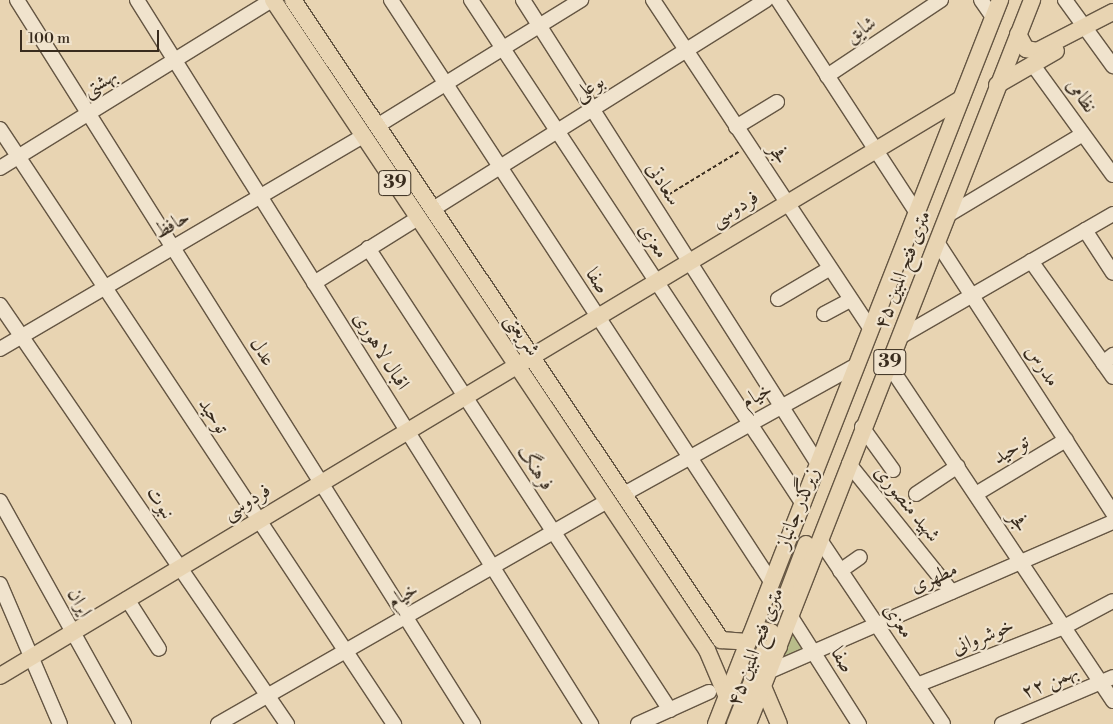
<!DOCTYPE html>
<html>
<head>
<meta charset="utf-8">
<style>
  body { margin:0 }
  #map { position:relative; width:1113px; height:724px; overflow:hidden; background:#e8d4b2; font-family:"Libre Bodoni",Amiri,serif }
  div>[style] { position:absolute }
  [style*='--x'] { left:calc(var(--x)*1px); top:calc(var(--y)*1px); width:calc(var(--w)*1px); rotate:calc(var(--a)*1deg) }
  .green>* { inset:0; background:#b8bc8a }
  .major-tunnel>* { height:16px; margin-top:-8px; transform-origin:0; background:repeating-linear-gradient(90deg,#c5b294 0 16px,transparent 0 24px) }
  .path>* { height:2px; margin-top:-1px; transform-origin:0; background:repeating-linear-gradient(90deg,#392c1e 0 4px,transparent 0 6.5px) }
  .roads { filter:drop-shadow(1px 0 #655643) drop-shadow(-1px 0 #655643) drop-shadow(0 1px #655643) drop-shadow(0 -1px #655643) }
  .minor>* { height:14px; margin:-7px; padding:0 7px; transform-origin:7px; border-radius:7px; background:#f0e3cd }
  .major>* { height:16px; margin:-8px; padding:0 8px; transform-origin:8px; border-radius:8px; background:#e8d4b2 }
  span { translate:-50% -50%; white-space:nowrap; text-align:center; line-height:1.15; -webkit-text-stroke:4.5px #f0e3cd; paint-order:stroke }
  .shield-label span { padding:1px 4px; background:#f0e3cd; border:1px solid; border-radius:4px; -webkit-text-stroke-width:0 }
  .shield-label { font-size:19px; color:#392c1e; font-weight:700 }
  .street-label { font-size:20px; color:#392c1e }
  .scale { position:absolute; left:20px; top:30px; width:139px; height:22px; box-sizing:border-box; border:2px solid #392c1e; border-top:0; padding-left:6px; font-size:15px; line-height:18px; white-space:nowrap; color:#392c1e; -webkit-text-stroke:4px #f0e3cd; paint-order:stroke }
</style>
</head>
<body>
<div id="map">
  <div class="green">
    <div style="clip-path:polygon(792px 625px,808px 651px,777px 664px)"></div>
  </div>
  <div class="major-tunnel">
    <div style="--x:756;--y:645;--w:51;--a:-68"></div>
  </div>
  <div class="path">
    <div style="--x:663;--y:198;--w:90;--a:-31.4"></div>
  </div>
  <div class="roads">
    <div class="minor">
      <div style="--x:17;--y:0;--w:856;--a:57.8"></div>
      <div style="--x:137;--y:0;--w:855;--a:57.91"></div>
      <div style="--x:391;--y:0;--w:696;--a:56.83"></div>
      <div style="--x:471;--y:0;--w:604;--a:56.63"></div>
      <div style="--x:523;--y:0;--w:550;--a:57.55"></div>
      <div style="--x:653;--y:0;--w:395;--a:56.5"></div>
      <div style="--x:778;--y:0;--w:254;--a:56.9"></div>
      <div style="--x:981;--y:0;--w:21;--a:55"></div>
      <div style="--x:1065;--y:0;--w:82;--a:54"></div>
      <div style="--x:1033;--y:65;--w:136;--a:54"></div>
      <div style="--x:827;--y:76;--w:137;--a:-33.7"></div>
      <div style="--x:377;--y:126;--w:240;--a:-31.7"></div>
      <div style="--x:736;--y:127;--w:48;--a:-31.4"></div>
      <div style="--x:0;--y:129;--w:714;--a:56.49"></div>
      <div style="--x:0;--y:168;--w:320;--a:-31.7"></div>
      <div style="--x:433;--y:209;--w:393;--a:-32.1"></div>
      <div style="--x:948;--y:215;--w:157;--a:-31"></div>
      <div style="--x:1085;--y:230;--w:51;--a:56.9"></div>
      <div style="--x:937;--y:242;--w:323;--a:57"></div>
      <div style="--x:368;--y:248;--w:552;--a:56.83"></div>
      <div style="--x:1031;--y:261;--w:142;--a:54.7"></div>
      <div style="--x:314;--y:283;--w:123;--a:-32"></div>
      <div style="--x:778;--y:299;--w:59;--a:-30.5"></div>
      <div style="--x:0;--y:305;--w:508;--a:55.59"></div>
      <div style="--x:824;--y:314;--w:30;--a:-28"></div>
      <div style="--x:900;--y:337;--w:246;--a:-30"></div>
      <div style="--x:0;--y:349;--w:421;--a:-30.4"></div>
      <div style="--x:1103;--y:363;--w:13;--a:-39"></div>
      <div style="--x:889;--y:365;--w:404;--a:56.3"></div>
      <div style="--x:862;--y:427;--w:53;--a:54.2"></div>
      <div style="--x:849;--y:464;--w:164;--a:51.2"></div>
      <div style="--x:624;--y:494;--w:266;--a:-29"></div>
      <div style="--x:916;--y:494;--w:50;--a:-33.7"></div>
      <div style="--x:976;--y:494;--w:105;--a:-31"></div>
      <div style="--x:0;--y:501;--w:255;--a:60.9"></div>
      <div style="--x:820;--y:540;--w:221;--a:56.2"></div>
      <div style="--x:840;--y:571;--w:24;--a:-35"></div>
      <div style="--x:0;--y:584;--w:152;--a:66.8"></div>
      <div style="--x:127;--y:599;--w:59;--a:57.4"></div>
      <div style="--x:791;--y:617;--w:127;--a:57.6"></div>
      <div style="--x:770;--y:671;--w:374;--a:-23.5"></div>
      <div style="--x:917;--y:685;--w:158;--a:-21.5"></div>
      <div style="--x:1064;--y:627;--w:55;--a:-28"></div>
      <div style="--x:218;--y:724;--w:448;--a:-29.8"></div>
      <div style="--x:638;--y:724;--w:78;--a:-24.3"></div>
      <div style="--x:1002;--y:724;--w:121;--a:-22.9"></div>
    </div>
    <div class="major">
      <div style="--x:273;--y:0;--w:782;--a:56.27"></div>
      <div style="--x:707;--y:650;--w:51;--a:66.9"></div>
      <div style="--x:293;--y:0;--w:770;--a:56.23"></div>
      <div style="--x:721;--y:640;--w:27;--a:4"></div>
      <div style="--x:1018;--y:34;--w:17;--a:62"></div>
      <div style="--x:1026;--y:49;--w:11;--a:10"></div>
      <div style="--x:1037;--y:51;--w:85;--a:-27.2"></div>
      <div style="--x:997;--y:85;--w:68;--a:-30"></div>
      <div style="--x:784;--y:602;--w:62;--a:-69.2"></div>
      <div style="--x:751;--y:635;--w:10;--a:-37"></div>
      <div style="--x:759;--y:629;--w:12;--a:14"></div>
      <div style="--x:771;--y:632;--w:17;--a:62"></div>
      <div style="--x:0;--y:676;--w:1121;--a:-30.98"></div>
      <div style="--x:764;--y:689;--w:38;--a:67"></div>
      <div style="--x:716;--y:724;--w:778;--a:-68.58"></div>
      <div style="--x:735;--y:724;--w:81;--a:-68.2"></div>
      <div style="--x:748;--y:724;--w:778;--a:-68.58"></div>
    </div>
  </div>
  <div class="shield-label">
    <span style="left:395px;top:183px">39</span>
    <span style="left:890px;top:362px">39</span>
  </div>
  <div class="street-label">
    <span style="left:861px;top:30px;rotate:-34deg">شایق</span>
    <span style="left:100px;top:83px;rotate:-31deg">بهشتی</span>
    <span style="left:589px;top:88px;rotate:-32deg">بوعلی</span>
    <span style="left:1081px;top:96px;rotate:54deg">نظامی</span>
    <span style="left:778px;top:154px;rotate:57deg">فجر</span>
    <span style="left:663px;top:184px;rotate:58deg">سعادتی</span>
    <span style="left:735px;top:209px;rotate:-31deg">فردوسی</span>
    <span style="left:172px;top:225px;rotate:-30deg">حافظ</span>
    <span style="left:653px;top:241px;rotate:57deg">معزی</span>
    <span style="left:903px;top:270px;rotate:-69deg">۴۵ متری فتح المبین</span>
    <span style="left:597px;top:281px;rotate:57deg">صفا</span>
    <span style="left:522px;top:335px;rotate:56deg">شریعتی</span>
    <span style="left:381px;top:351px;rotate:58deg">اقبال لاهوری</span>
    <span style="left:262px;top:352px;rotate:58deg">عدل</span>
    <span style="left:1042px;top:366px;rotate:57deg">مدرس</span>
    <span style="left:757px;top:396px;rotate:-29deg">خیام</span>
    <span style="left:213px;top:416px;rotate:57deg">توحید</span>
    <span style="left:1011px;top:450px;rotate:-31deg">توحید</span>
    <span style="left:535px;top:468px;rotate:56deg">فرهنگ</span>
    <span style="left:247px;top:502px;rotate:-31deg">فردوسی</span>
    <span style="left:160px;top:503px;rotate:56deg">نبوت</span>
    <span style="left:907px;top:504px;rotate:51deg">شهید منصوری</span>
    <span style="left:798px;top:508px;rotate:-68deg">زیرگذر جانباز</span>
    <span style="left:1018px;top:522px;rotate:57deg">فجر</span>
    <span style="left:934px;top:578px;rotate:-23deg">مطهری</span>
    <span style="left:403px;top:596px;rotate:-30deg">خیام</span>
    <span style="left:79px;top:603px;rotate:61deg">ایران</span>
    <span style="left:898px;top:621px;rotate:56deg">معزی</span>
    <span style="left:983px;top:637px;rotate:-22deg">خوشروانی</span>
    <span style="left:756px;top:647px;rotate:-69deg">۴۵ متری فتح المبین</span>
    <span style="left:842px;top:660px;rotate:58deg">صفا</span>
    <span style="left:1050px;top:682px;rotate:-23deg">۲۲ بهمن</span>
  </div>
  <div class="scale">100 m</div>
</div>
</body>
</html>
